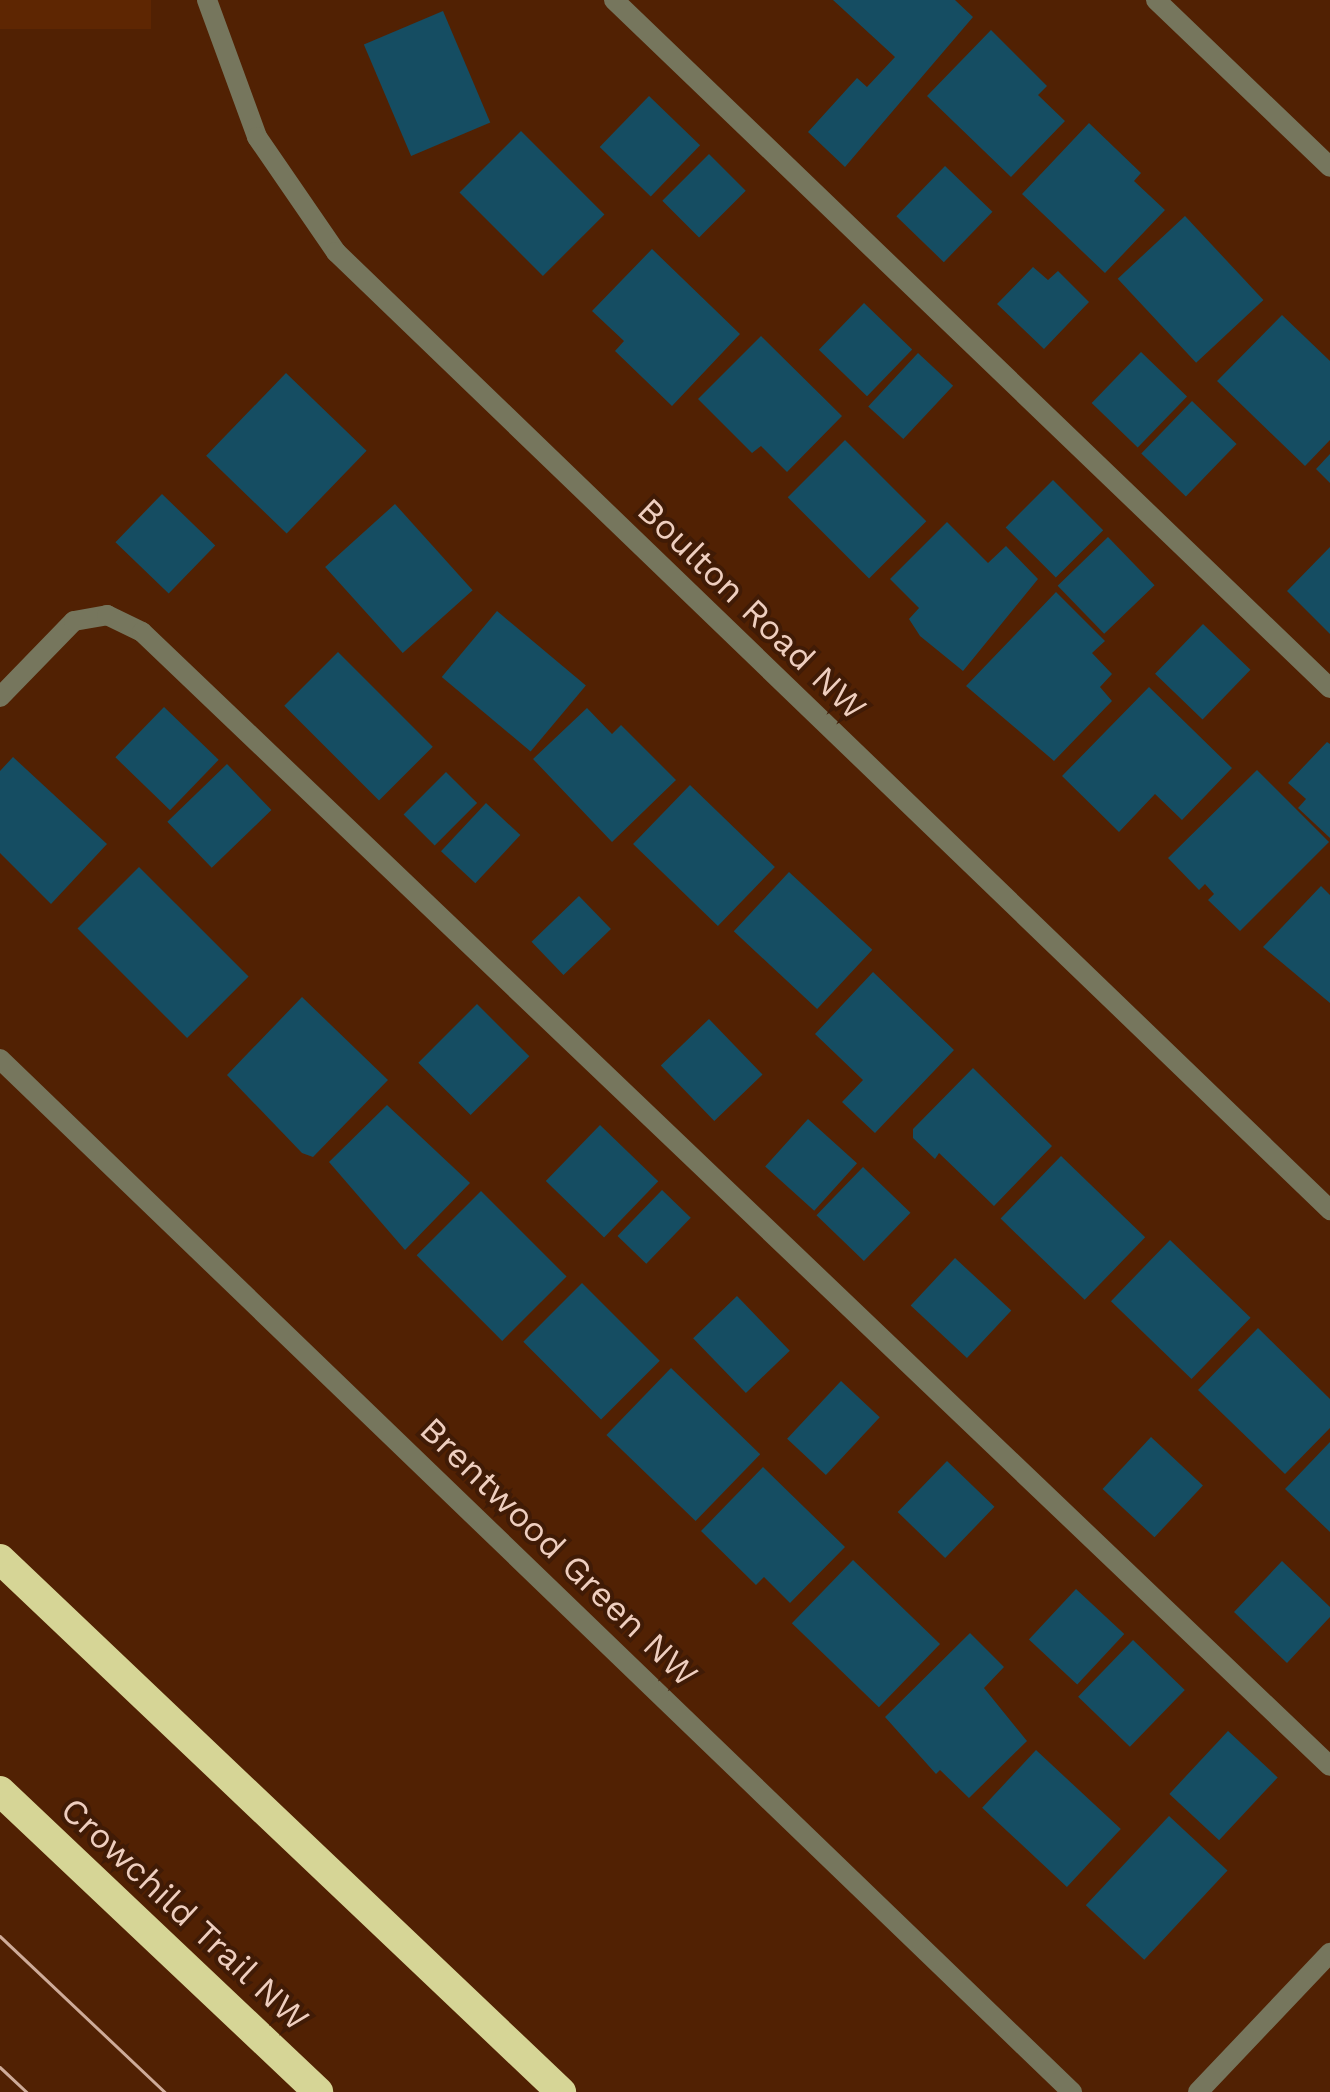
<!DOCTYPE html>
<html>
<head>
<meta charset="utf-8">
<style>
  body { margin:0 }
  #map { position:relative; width:1330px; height:2092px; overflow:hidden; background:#512103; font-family:"Work Sans",sans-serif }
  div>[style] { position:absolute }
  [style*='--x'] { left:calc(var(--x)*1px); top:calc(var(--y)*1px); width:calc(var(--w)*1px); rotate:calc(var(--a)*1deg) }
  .built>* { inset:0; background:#5e2602; transform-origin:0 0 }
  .building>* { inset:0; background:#154d62; transform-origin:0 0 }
  .lane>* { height:20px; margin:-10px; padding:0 10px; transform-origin:10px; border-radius:10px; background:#76765d }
  .street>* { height:20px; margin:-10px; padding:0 10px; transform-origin:10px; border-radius:10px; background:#76765d }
  .highway>* { height:30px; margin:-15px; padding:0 15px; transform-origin:15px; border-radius:15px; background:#d6d596 }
  .tram>* { height:2.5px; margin:-1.25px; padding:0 1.25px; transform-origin:1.25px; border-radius:1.25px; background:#ceab99 }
  span { translate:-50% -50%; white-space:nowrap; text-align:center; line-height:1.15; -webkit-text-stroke:8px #401b06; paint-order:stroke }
  .street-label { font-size:35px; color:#eecebf }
</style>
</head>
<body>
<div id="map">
  <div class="built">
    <div style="left:0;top:0;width:151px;height:29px"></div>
  </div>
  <div class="building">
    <div style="clip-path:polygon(833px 0,955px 0,973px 17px,845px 167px,808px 132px,857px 78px,867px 87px,895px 57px)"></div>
    <div style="left:443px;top:11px;width:121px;height:86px;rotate:67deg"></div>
    <div style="clip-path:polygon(991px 30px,1047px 86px,1038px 95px,1065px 121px,1011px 177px,927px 96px)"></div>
    <div style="left:649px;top:96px;width:71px;height:71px;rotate:44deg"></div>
    <div style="clip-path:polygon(1089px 123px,1141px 173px,1134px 181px,1165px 210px,1105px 273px,1022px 194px)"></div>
    <div style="left:521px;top:131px;width:118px;height:87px;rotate:45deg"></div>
    <div style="left:709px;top:154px;width:52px;height:66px;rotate:45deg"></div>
    <div style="left:945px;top:166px;width:66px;height:70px;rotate:44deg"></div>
    <div style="left:1185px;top:216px;width:115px;height:92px;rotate:47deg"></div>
    <div style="clip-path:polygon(652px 249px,740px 334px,672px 406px,615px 351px,624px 341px,592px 311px)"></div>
    <div style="clip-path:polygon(1033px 267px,1048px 280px,1058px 271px,1089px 302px,1044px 349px,997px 304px)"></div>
    <div style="left:864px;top:303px;width:67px;height:65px;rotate:44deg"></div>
    <div style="clip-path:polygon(1282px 315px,1330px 361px,1330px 440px,1305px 466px,1217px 381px)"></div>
    <div style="clip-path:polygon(761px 336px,842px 416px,787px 472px,761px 446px,752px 453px,698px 399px)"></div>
    <div style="left:1141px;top:352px;width:64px;height:71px;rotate:44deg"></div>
    <div style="left:918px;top:353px;width:48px;height:73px;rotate:43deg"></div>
    <div style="left:286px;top:373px;width:112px;height:115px;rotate:44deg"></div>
    <div style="left:1192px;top:401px;width:62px;height:73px;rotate:44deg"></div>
    <div style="left:845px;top:440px;width:115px;height:81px;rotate:45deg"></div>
    <div style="clip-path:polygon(1330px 454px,1330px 483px,1316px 469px)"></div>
    <div style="left:1053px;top:480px;width:71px;height:67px;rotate:45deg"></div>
    <div style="left:162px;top:494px;width:74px;height:67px;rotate:44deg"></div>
    <div style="left:395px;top:504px;width:116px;height:94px;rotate:48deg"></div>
    <div style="clip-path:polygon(947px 522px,988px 563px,1006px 546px,1038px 579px,963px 671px,920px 636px,909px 619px,919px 608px,890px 579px)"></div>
    <div style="left:1108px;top:537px;width:67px;height:70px;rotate:46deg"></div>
    <div style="clip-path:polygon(1330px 547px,1330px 634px,1287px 591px)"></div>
    <div style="clip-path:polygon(1056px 592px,1105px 641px,1092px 653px,1112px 674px,1100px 687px,1112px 701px,1054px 761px,966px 686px)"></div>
    <div style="left:497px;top:611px;width:116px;height:86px;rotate:40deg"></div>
    <div style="left:1203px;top:624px;width:66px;height:69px;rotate:44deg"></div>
    <div style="left:338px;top:652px;width:134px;height:76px;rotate:45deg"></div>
    <div style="clip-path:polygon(1149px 687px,1232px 768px,1182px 820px,1155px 794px,1119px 832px,1062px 776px)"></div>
    <div style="left:164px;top:707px;width:76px;height:70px;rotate:44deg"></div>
    <div style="clip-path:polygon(587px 708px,612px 734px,621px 725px,676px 780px,612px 842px,533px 759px)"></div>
    <div style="clip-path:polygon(1327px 742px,1330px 744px,1330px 838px,1298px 808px,1306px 799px,1288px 783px)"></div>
    <div style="clip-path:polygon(13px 757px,107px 844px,51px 904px,0 853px,0 771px)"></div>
    <div style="left:227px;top:764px;width:64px;height:83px;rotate:46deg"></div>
    <div style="clip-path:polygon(1257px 770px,1329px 842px,1240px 931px,1208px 900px,1214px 894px,1205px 884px,1199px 890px,1168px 858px)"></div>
    <div style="left:446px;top:772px;width:44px;height:60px;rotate:45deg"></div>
    <div style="left:690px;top:785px;width:118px;height:82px;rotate:44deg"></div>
    <div style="left:486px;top:803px;width:47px;height:66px;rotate:43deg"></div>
    <div style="left:139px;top:867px;width:155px;height:87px;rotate:45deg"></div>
    <div style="left:789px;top:872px;width:114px;height:81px;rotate:43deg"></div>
    <div style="clip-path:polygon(1321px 886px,1330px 895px,1330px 1003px,1263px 947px)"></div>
    <div style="left:579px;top:896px;width:46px;height:66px;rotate:46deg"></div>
    <div style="clip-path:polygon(873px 972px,954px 1050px,875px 1133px,842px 1102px,863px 1080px,815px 1034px)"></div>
    <div style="clip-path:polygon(302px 997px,388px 1080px,313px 1157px,302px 1153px,227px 1075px)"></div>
    <div style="left:477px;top:1004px;width:74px;height:83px;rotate:45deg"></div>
    <div style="left:709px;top:1019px;width:77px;height:67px;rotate:46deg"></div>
    <div style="clip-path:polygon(973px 1068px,1052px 1146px,994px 1206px,939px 1153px,935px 1159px,913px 1138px,913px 1129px)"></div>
    <div style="clip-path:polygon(387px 1105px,470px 1183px,405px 1250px,329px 1162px)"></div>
    <div style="left:808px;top:1119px;width:66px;height:64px;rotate:42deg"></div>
    <div style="left:600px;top:1125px;width:81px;height:78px;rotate:44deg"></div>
    <div style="left:1061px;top:1156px;width:117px;height:87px;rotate:44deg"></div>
    <div style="left:863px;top:1167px;width:66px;height:67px;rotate:44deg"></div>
    <div style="left:662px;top:1190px;width:40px;height:64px;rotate:44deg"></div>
    <div style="left:481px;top:1191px;width:121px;height:91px;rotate:45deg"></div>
    <div style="left:1170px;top:1240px;width:112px;height:85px;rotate:44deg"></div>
    <div style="left:955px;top:1258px;width:77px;height:65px;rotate:43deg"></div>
    <div style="left:582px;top:1283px;width:110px;height:83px;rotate:45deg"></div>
    <div style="left:737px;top:1296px;width:76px;height:61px;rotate:46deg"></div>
    <div style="clip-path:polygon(1258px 1328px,1330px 1399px,1330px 1428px,1285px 1474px,1198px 1390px)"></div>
    <div style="left:671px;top:1368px;width:124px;height:93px;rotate:44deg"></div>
    <div style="left:841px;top:1381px;width:53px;height:79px;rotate:43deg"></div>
    <div style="left:1151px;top:1437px;width:71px;height:71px;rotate:43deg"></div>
    <div style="clip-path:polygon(1330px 1442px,1330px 1532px,1285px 1489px)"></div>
    <div style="left:947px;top:1461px;width:66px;height:71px;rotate:44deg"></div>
    <div style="clip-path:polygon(763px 1467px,845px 1547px,790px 1603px,764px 1577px,756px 1585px,701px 1531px)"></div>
    <div style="left:853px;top:1560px;width:121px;height:88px;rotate:44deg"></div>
    <div style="clip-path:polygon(1282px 1561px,1330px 1607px,1330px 1617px,1287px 1663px,1234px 1612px)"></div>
    <div style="left:1076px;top:1589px;width:66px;height:69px;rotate:43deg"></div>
    <div style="clip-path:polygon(970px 1633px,1004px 1667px,984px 1688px,1027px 1741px,969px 1798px,940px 1770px,936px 1774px,885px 1717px)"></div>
    <div style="left:1133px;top:1640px;width:72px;height:79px;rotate:44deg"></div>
    <div style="left:1228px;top:1731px;width:68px;height:86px;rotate:43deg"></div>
    <div style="left:1036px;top:1750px;width:116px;height:79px;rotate:43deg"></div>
    <div style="left:1169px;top:1816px;width:80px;height:122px;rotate:43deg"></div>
  </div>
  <div class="lane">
    <div style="--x:614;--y:0;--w:993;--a:43.86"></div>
    <div style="--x:0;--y:697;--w:106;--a:-45.8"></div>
    <div style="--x:74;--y:621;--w:34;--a:-10"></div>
    <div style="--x:107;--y:615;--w:39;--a:26"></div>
    <div style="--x:142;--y:632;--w:1642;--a:43.67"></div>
  </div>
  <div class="street">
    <div style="--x:207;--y:0;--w:146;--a:69.9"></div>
    <div style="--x:257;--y:137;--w:140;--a:55.5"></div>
    <div style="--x:336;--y:252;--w:1381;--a:43.94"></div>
    <div style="--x:1156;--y:0;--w:241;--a:43.8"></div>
    <div style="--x:0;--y:1059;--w:1489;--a:43.94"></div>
    <div style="--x:1198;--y:2092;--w:192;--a:-46.5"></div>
  </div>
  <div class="highway">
    <div style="--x:0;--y:1559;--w:774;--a:43.53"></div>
    <div style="--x:0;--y:1791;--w:438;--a:43.4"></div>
  </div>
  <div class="tram">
    <div style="--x:0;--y:1936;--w:227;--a:43.4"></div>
    <div style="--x:0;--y:2067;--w:37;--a:43"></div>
  </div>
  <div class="street-label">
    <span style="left:752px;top:609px;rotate:44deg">Boulton Road NW</span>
    <span style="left:559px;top:1552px;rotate:44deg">Brentwood Green NW</span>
    <span style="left:185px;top:1914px;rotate:43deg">Crowchild Trail NW</span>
  </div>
</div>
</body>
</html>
